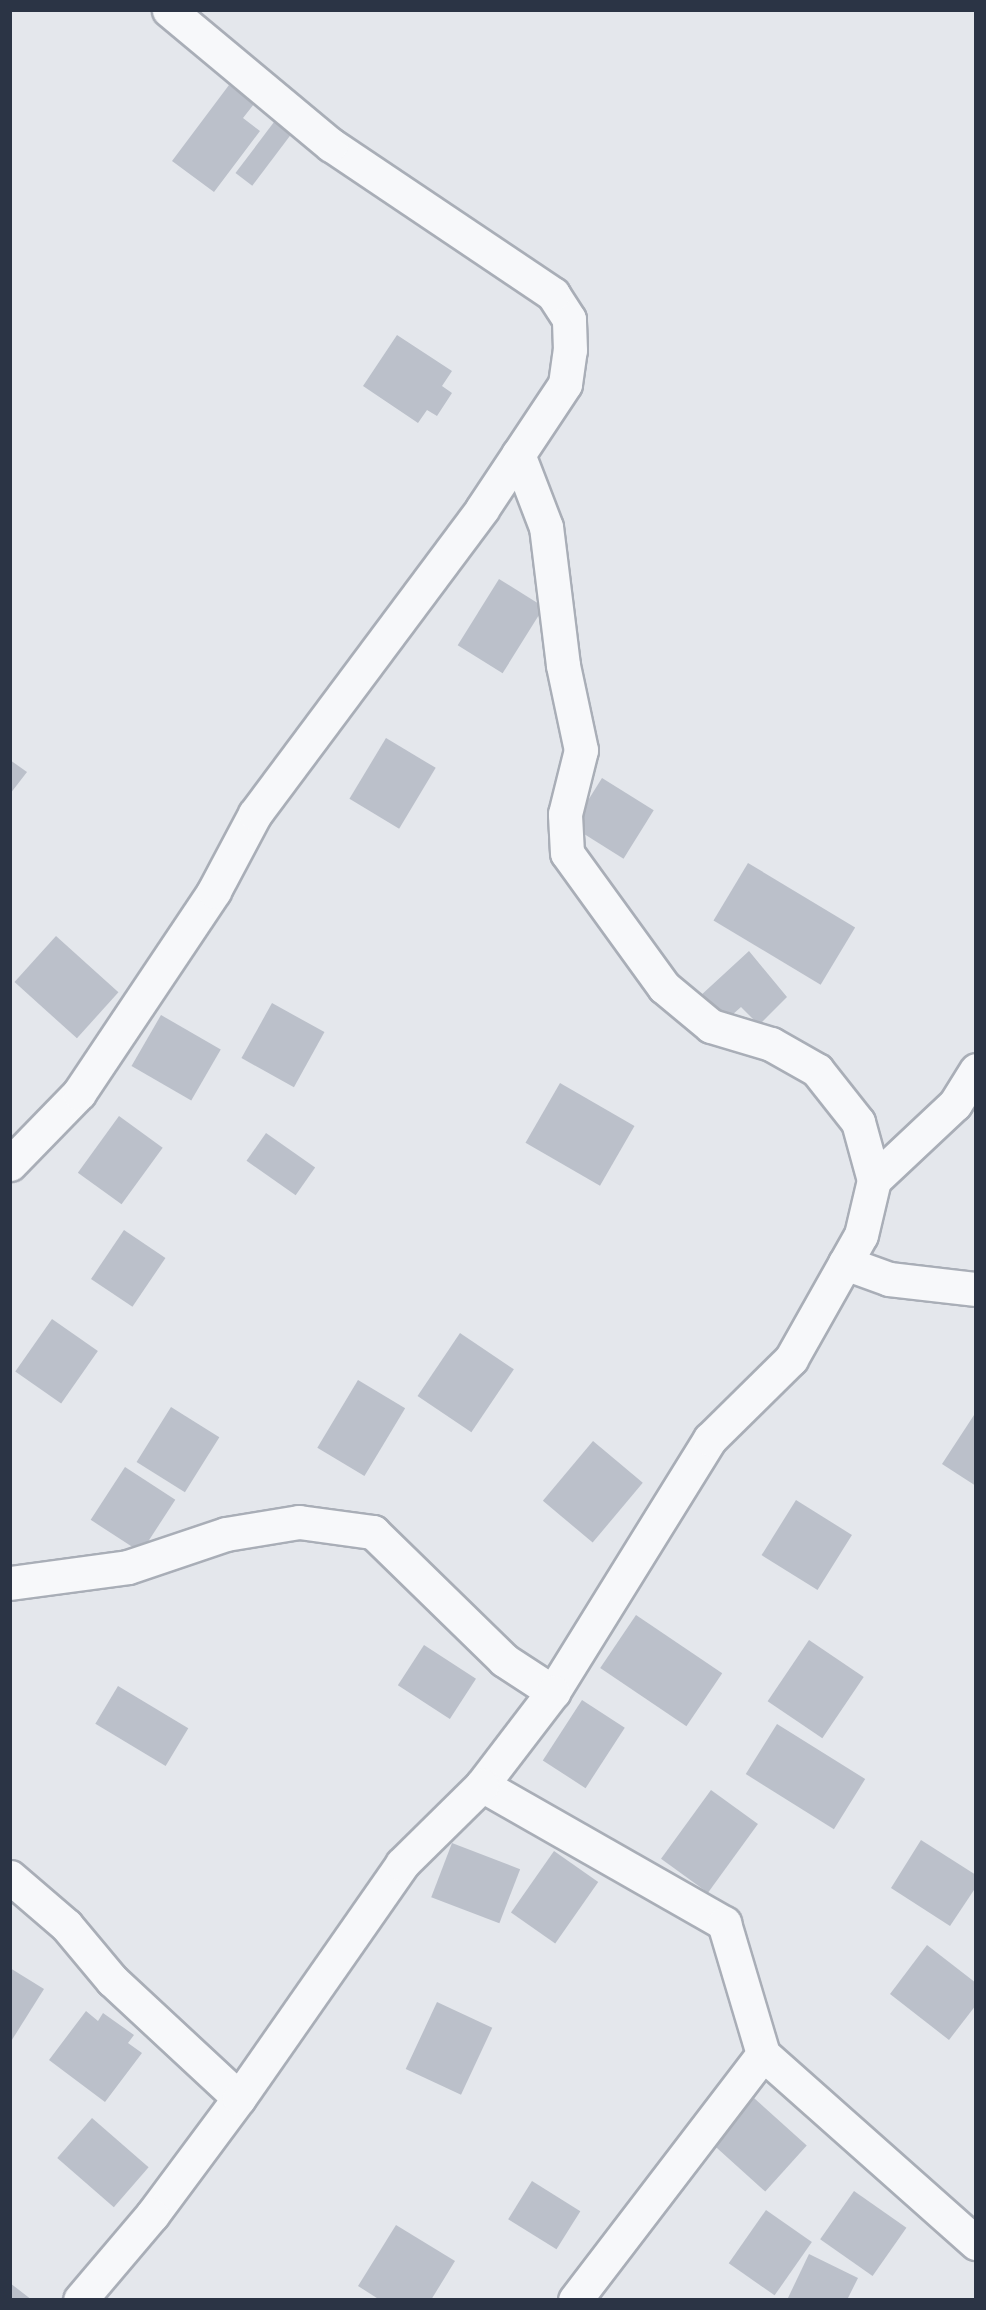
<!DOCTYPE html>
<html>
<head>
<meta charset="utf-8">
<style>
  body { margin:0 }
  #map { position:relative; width:986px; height:2310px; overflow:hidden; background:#e4e7ec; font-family:"DejaVu Sans",sans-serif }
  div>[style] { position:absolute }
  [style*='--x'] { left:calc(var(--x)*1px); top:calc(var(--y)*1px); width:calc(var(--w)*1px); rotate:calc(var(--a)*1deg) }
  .building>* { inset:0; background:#bbc0ca; transform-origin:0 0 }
  .roads { filter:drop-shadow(2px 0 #a9aeb7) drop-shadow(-2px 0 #a9aeb7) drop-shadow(0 2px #a9aeb7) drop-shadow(0 -2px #a9aeb7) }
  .minor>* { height:33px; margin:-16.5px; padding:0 16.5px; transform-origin:16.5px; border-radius:16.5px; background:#f7f8fa }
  span { translate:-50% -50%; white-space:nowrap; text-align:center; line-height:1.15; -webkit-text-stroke:5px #f4f6f9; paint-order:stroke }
  .frame { position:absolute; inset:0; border:12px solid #2b3445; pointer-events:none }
</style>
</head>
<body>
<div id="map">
  <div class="building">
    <div style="clip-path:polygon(229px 85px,254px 104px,243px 118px,260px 131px,214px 192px,172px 161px)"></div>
    <div style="left:274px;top:122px;width:21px;height:64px;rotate:37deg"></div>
    <div style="clip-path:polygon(397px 335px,452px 371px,442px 386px,452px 393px,437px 416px,427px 410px,418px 423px,363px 386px)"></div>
    <div style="left:499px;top:579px;width:53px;height:78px;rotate:32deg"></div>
    <div style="left:386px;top:738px;width:58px;height:71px;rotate:31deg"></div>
    <div style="clip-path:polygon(10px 760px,27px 772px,10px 794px)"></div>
    <div style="left:602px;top:778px;width:61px;height:57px;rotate:32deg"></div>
    <div style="left:748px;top:863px;width:125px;height:67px;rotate:31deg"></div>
    <div style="left:56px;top:936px;width:84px;height:62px;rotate:42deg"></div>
    <div style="clip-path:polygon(749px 951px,787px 997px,759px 1025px,741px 1007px,723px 1023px,699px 997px)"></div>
    <div style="left:272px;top:1003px;width:60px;height:63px;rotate:29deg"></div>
    <div style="left:161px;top:1015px;width:69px;height:59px;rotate:30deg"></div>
    <div style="left:560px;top:1083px;width:86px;height:69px;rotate:30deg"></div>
    <div style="left:119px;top:1116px;width:54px;height:70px;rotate:36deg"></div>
    <div style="left:266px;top:1133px;width:60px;height:34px;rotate:35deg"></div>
    <div style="left:124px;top:1230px;width:50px;height:59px;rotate:34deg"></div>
    <div style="left:52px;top:1319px;width:56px;height:64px;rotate:35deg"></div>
    <div style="left:460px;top:1333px;width:65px;height:76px;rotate:34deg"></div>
    <div style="left:358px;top:1380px;width:55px;height:79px;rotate:31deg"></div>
    <div style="left:171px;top:1407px;width:57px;height:65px;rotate:32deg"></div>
    <div style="clip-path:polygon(976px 1412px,976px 1486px,942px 1464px)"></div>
    <div style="left:593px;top:1441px;width:65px;height:78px;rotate:40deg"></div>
    <div style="left:125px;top:1467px;width:60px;height:63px;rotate:33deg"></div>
    <div style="left:796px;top:1500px;width:66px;height:65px;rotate:32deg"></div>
    <div style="left:636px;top:1615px;width:104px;height:64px;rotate:34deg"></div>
    <div style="left:809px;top:1640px;width:66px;height:74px;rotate:34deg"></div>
    <div style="left:424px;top:1645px;width:62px;height:48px;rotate:33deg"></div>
    <div style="left:118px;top:1686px;width:82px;height:44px;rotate:31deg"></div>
    <div style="left:582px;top:1700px;width:51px;height:72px;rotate:33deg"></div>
    <div style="left:777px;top:1724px;width:104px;height:59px;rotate:32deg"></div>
    <div style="left:711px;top:1790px;width:58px;height:85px;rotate:36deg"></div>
    <div style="clip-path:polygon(921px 1840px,976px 1875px,976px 1887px,950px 1926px,891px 1888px)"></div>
    <div style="left:452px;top:1843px;width:73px;height:58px;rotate:21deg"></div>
    <div style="left:554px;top:1851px;width:54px;height:75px;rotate:35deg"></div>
    <div style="clip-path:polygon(927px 1945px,976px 1983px,976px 2005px,949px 2040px,890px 1994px)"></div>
    <div style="clip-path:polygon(10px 1968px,44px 1989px,10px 2043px)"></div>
    <div style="left:437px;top:2002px;width:61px;height:74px;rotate:25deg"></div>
    <div style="clip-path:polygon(86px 2011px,98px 2021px,103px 2013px,134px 2035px,128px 2043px,142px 2053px,105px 2102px,49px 2060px)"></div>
    <div style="left:754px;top:2098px;width:71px;height:62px;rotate:42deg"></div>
    <div style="left:92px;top:2118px;width:75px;height:53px;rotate:41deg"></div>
    <div style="left:532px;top:2181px;width:57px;height:45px;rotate:32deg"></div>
    <div style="left:854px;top:2191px;width:64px;height:59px;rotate:35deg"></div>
    <div style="left:766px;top:2210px;width:56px;height:65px;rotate:35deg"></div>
    <div style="clip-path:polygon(396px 2225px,455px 2261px,431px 2300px,380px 2300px,358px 2286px)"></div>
    <div style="clip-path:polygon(809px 2254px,858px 2278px,847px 2300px,787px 2300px)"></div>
    <div style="clip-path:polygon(10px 2283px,32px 2300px,10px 2300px)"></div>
  </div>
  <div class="roads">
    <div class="minor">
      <div style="--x:10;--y:1164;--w:99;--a:-45.8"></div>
      <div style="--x:79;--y:1093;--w:243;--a:-56.2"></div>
      <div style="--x:214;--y:891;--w:87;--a:-62"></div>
      <div style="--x:255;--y:814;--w:380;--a:-53.3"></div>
      <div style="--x:482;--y:509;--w:150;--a:-56.4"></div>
      <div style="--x:565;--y:384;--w:34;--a:-82"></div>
      <div style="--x:570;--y:350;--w:31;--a:-92"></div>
      <div style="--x:569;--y:319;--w:30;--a:-123"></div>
      <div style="--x:553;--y:294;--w:267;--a:-146.1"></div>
      <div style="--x:331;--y:145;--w:211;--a:-140.2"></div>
      <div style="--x:874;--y:1180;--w:111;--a:-43.2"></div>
      <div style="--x:955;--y:1104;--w:40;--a:-58"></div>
      <div style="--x:845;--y:1263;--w:47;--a:20"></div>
      <div style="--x:889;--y:1279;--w:88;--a:6.6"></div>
      <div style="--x:10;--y:1583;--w:119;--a:-7.7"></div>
      <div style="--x:128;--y:1567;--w:103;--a:-18.6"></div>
      <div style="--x:226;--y:1534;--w:74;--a:-9.3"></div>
      <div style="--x:299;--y:1522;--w:75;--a:7.7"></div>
      <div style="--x:373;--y:1532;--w:183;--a:44.3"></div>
      <div style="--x:504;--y:1660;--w:59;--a:33.1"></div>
      <div style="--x:553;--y:1692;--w:298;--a:-58.2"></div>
      <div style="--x:710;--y:1439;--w:114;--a:-44.6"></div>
      <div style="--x:791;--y:1359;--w:142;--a:-60.6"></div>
      <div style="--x:861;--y:1235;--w:57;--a:-76.7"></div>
      <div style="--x:874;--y:1180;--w:60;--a:-105.4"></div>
      <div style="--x:858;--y:1122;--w:66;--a:-128.3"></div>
      <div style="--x:817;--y:1070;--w:53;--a:-150.5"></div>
      <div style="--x:771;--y:1044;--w:63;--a:-163.3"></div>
      <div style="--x:711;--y:1026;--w:61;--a:-140.3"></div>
      <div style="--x:664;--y:987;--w:165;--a:-125.9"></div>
      <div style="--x:567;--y:853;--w:39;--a:-93"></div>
      <div style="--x:565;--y:814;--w:66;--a:-76"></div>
      <div style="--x:581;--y:750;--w:87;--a:-102"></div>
      <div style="--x:563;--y:665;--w:139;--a:-97"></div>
      <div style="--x:546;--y:527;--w:78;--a:-111"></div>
      <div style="--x:553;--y:1692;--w:117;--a:127.4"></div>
      <div style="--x:482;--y:1785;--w:279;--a:29.7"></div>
      <div style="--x:724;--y:1923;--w:137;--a:73.4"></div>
      <div style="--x:763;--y:2054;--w:285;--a:41.6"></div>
      <div style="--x:10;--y:1877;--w:74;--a:40.6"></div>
      <div style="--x:66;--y:1925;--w:72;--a:50.1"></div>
      <div style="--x:112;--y:1980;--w:173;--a:42.9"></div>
      <div style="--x:239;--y:2098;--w:146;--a:126.6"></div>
      <div style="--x:152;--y:2215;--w:111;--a:130.3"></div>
      <div style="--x:239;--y:2098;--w:285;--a:-55.1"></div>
      <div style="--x:402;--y:1864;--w:112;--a:-44.6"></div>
      <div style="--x:575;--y:2300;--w:310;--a:-52.6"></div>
    </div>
  </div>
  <div class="frame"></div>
</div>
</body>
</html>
